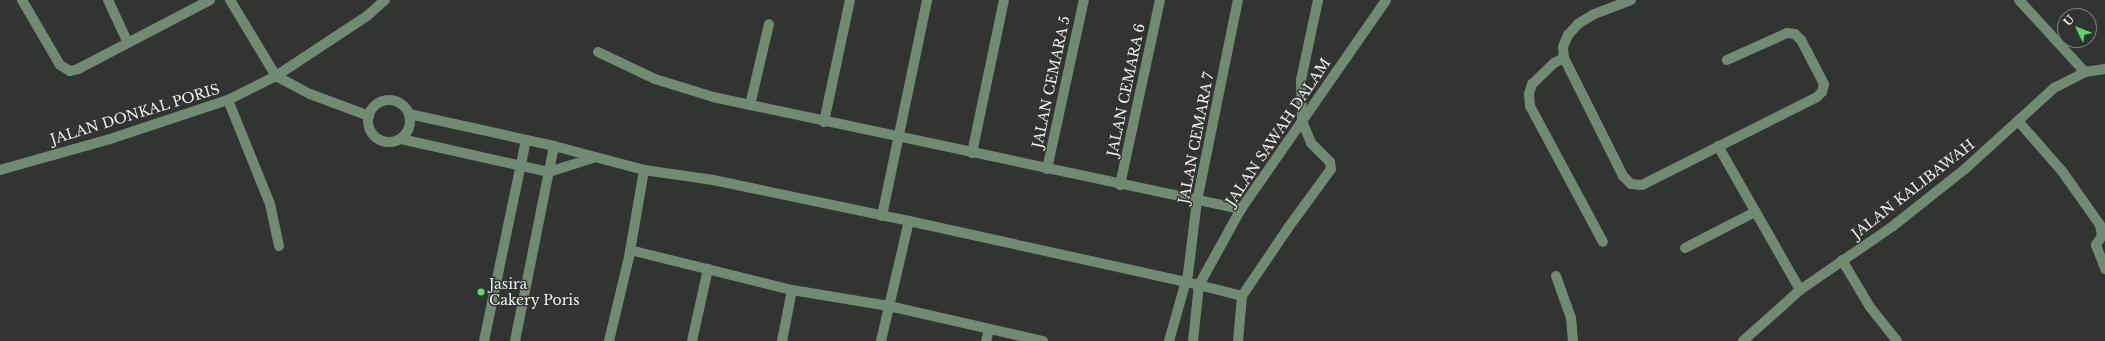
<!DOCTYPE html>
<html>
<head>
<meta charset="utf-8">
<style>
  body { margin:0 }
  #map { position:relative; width:2105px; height:341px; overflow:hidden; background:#323432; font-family:"Libre Baskerville",serif }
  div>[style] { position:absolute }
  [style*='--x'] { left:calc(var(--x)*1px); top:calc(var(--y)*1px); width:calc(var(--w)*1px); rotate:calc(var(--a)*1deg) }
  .minor>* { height:10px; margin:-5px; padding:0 5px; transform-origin:5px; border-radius:5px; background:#718b72 }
  .minor>.ring { margin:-5px; padding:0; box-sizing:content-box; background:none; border:10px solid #718b72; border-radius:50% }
  .dots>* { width:11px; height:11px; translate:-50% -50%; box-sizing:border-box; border:2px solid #323432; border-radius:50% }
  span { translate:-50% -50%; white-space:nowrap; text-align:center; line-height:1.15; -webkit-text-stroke:3px #323432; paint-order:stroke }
  .street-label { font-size:14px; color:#eef0ee }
  .poi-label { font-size:14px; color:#eef0ee }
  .left { translate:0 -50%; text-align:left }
  .north { position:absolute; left:2057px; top:8px; width:40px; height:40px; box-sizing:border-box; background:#323432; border:1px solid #7d7f7d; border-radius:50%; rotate:313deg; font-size:11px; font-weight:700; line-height:16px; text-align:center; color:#eef0ee }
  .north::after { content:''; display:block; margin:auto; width:14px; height:18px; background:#5fd56b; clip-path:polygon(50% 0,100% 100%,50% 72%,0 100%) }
</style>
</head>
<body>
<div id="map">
  <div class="minor">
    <div style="--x:22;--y:0;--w:75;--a:59.7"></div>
    <div style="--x:60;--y:65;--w:12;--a:31"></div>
    <div style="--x:70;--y:71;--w:8;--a:-14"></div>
    <div style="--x:78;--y:69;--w:149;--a:-27.6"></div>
    <div style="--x:108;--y:0;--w:47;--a:65.1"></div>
    <div style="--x:230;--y:0;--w:89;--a:58.8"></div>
    <div style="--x:276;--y:76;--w:38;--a:28"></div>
    <div style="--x:310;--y:94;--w:63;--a:20.4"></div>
    <div style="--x:1631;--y:0;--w:40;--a:159"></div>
    <div style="--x:1594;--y:14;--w:19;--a:148"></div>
    <div style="--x:1578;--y:24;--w:15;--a:132"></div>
    <div style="--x:1568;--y:35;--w:13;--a:113"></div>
    <div style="--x:1563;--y:47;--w:11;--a:85"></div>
    <div style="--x:1564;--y:58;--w:132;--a:63.4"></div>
    <div style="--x:1623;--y:176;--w:11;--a:45"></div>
    <div style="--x:1631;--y:184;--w:11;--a:5"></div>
    <div style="--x:1642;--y:185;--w:196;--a:-26.7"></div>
    <div style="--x:1817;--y:97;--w:7;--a:-45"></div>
    <div style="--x:1822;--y:92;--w:8;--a:-76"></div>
    <div style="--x:1824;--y:84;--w:50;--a:-117.6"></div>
    <div style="--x:1801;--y:40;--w:8;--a:-135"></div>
    <div style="--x:1795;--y:34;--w:8;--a:-173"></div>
    <div style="--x:1787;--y:33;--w:66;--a:155.8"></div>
    <div style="--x:2019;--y:0;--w:98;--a:47.5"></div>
    <div style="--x:598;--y:52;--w:63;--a:25.3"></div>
    <div style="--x:655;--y:79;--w:61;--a:17.2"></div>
    <div style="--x:713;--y:97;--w:540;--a:11.98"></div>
    <div style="--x:1564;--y:58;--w:11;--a:153"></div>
    <div style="--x:1554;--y:63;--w:30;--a:136"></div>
    <div style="--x:1532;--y:84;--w:10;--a:107"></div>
    <div style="--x:1529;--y:94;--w:12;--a:85"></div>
    <div style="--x:1530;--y:106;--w:154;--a:61.8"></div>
    <div style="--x:228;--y:100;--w:112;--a:68"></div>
    <div style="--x:270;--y:204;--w:43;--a:77.9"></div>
    <div class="ring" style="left:368px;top:100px;width:32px;height:32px"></div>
    <div style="--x:750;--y:105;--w:83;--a:-76.8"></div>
    <div style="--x:409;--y:114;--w:148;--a:12.4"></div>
    <div style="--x:554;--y:146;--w:93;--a:14.9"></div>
    <div style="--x:644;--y:170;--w:70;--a:8.2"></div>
    <div style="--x:713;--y:180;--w:200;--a:11.8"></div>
    <div style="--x:909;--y:221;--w:297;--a:12.4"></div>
    <div style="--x:1199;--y:285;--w:44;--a:14.3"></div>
    <div style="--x:2018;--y:121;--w:67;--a:48.7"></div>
    <div style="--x:2062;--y:171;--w:66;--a:54.9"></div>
    <div style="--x:2100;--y:225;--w:11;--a:80"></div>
    <div style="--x:2102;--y:236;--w:11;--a:124"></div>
    <div style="--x:2096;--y:245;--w:26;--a:69"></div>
    <div style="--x:824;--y:122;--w:125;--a:-78"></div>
    <div style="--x:401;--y:139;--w:152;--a:12.6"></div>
    <div style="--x:549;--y:172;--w:46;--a:-17.7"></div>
    <div style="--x:1718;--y:146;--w:166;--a:60.3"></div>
    <div style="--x:972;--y:153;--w:156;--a:-78.2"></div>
    <div style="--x:1047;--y:169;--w:173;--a:-77.7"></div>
    <div style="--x:0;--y:170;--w:114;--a:-15.7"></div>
    <div style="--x:110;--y:139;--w:124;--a:-18.3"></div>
    <div style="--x:228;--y:100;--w:54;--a:-26.6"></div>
    <div style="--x:276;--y:76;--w:109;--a:-33.4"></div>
    <div style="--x:367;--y:16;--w:24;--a:-42"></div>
    <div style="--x:1120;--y:185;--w:189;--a:-77.8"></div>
    <div style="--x:882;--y:216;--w:221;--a:-78.2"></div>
    <div style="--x:1685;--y:248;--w:79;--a:-27.2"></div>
    <div style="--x:630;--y:250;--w:167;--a:13.9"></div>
    <div style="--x:792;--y:290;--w:98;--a:9.4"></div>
    <div style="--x:889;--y:306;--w:158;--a:12.8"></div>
    <div style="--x:1842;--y:260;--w:55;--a:59.2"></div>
    <div style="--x:1870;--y:307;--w:43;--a:51.5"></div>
    <div style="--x:1556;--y:276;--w:45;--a:70.3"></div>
    <div style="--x:1571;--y:318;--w:23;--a:85"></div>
    <div style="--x:484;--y:341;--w:205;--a:-78.2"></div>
    <div style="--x:515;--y:341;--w:199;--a:-78.7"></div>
    <div style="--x:609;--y:341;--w:86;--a:-76.6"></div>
    <div style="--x:629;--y:257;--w:88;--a:-80.2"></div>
    <div style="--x:692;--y:341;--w:74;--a:-77.5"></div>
    <div style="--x:782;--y:341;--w:52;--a:-78.9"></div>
    <div style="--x:881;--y:341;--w:123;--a:-76.9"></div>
    <div style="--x:986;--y:341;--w:11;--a:-75"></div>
    <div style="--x:1169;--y:341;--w:70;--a:-74.2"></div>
    <div style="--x:1188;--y:274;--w:74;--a:-83"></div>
    <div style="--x:1197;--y:201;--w:205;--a:-78.5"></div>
    <div style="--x:1193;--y:341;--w:56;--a:-83.9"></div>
    <div style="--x:1199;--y:285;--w:87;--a:-61.1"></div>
    <div style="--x:1241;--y:209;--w:254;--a:-55.2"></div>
    <div style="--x:1238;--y:341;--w:45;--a:-84.9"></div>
    <div style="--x:1242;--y:296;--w:82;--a:-55.9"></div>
    <div style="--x:1288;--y:228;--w:73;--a:-53.9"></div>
    <div style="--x:1331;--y:169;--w:7;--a:-98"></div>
    <div style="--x:1330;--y:162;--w:27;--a:-135"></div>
    <div style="--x:1311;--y:143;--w:24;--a:-112"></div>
    <div style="--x:1302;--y:121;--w:41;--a:-91.4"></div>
    <div style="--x:1301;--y:80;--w:82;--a:-78"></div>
    <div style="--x:1743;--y:341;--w:76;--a:-41.8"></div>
    <div style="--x:1800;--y:290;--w:113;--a:-34.5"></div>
    <div style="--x:1893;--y:226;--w:92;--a:-38.4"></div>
    <div style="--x:1965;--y:169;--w:120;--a:-42.3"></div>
    <div style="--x:2054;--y:88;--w:35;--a:-27"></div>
    <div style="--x:2085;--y:72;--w:20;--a:-9"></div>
  </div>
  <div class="dots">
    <div style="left:481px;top:292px;background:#5fd56b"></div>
  </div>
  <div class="street-label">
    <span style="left:1051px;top:82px;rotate:-78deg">JALAN CEMARA 5</span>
    <span style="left:1126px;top:90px;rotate:-78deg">JALAN CEMARA 6</span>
    <span style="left:135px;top:114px;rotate:-17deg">JALAN DONKAL PORIS</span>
    <span style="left:1278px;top:132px;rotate:-56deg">JALAN SAWAH DALAM</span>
    <span style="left:1196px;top:138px;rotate:-79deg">JALAN CEMARA 7</span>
    <span style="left:1913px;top:189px;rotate:-38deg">JALAN KALIBAWAH</span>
  </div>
  <div class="poi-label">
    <span class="left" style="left:489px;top:292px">Jasira<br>Cakery Poris</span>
  </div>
  <div class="north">U</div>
</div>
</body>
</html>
